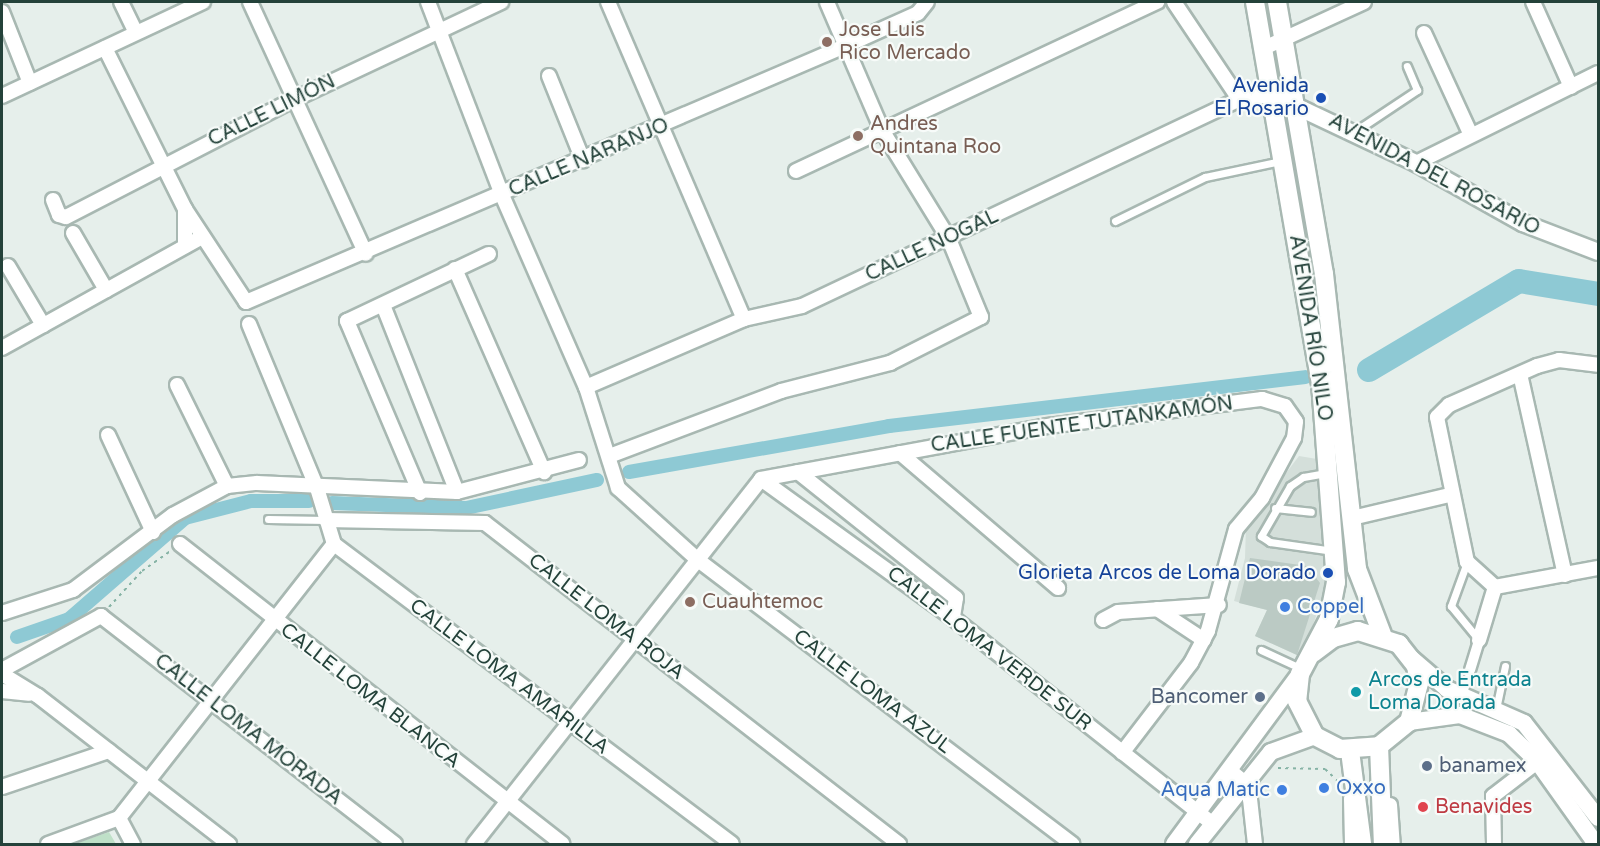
<!DOCTYPE html>
<html>
<head>
<meta charset="utf-8">
<style>
  body { margin:0 }
  #map { position:relative; width:1600px; height:846px; overflow:hidden; background:#e6efeb; font-family:"Varela Round",sans-serif }
  div>[style] { position:absolute }
  [style*='--x'] { left:calc(var(--x)*1px); top:calc(var(--y)*1px); width:calc(var(--w)*1px); rotate:calc(var(--a)*1deg) }
  .built>* { inset:0; background:#d4dfda }
  .green>* { inset:0; background:#bfe0c8 }
  .canal>* { height:14px; margin:-7px; padding:0 7px; transform-origin:7px; border-radius:7px; background:#8ec9d4 }
  .river>* { height:24px; margin:-12px; padding:0 12px; transform-origin:12px; border-radius:12px; background:#8ec9d4 }
  .building>* { inset:0; background:#bbcac4 }
  .path>* { height:2px; margin-top:-1px; transform-origin:0; background:repeating-linear-gradient(90deg,#86b3a5 0 3px,transparent 0 7.5px) }
  .roads { filter:drop-shadow(2px 0 #a8b8b2) drop-shadow(-2px 0 #a8b8b2) drop-shadow(0 2px #a8b8b2) drop-shadow(0 -2px #a8b8b2) }
  .service>* { height:7px; margin:-3.5px; padding:0 3.5px; transform-origin:3.5px; border-radius:3.5px; background:#fff }
  .pedestrian>* { height:10px; margin:-5px; padding:0 5px; transform-origin:5px; border-radius:5px; background:#fff }
  .minor>* { height:14px; margin:-7px; padding:0 7px; transform-origin:7px; border-radius:7px; background:#fff }
  .tertiary>* { height:16px; margin:-8px; padding:0 8px; transform-origin:8px; border-radius:8px; background:#fff }
  .secondary>* { height:18px; margin:-9px; padding:0 9px; transform-origin:9px; border-radius:9px; background:#fff }
  .dots>* { width:16px; height:16px; translate:-50% -50%; box-sizing:border-box; border:3px solid #f7fbf9; border-radius:50% }
  span { translate:-50% -50%; white-space:nowrap; text-align:center; line-height:1.15; -webkit-text-stroke:4.5px #f7fbf9; paint-order:stroke }
  .education-label { font-size:20px; color:#785e54 }
  .left { translate:0 -50%; text-align:left }
  .transit-label { font-size:20px; color:#164399 }
  .right { translate:-100% -50%; text-align:right }
  .street-label { font-size:20px; color:#24423a }
  .shop-label { font-size:20px; color:#366cbe }
  .culture-label { font-size:20px; color:#0d838f }
  .service-label { font-size:20px; color:#4e5e75 }
  .health-label { font-size:20px; color:#be3a42 }
  .frame { position:absolute; inset:0; border:3px solid #24423a; pointer-events:none }
</style>
</head>
<body>
<div id="map">
  <div class="built">
    <div style="clip-path:polygon(1299px 456px,1317px 459px,1325px 592px,1301px 657px,1255px 636px,1267px 610px,1234px 601px,1245px 558px,1246px 526px)"></div>
  </div>
  <div class="green">
    <div style="clip-path:polygon(109px 832px,116px 844px,74px 844px)"></div>
  </div>
  <div class="canal">
    <div style="--x:629;--y:472;--w:264;--a:-10"></div>
    <div style="--x:889;--y:426;--w:419;--a:-6.7"></div>
    <div style="--x:332;--y:503;--w:134;--a:2.1"></div>
    <div style="--x:466;--y:508;--w:134;--a:-12.1"></div>
    <div style="--x:17;--y:637;--w:55;--a:-19.1"></div>
    <div style="--x:69;--y:619;--w:154;--a:-41"></div>
    <div style="--x:185;--y:518;--w:68;--a:-14.4"></div>
    <div style="--x:251;--y:501;--w:58;--a:0"></div>
  </div>
  <div class="river">
    <div style="--x:1369;--y:370;--w:174;--a:-30.7"></div>
    <div style="--x:1519;--y:281;--w:80;--a:9.3"></div>
  </div>
  <div class="building">
    <div style="clip-path:polygon(1250px 558px,1307px 566px,1320px 583px,1297px 655px,1255px 636px,1267px 610px,1239px 603px)"></div>
  </div>
  <div class="path">
    <div style="--x:109;--y:607;--w:49;--a:-47.5"></div>
    <div style="--x:142;--y:571;--w:35;--a:-35"></div>
    <div style="--x:1278;--y:768;--w:47;--a:1.2"></div>
    <div style="--x:1325;--y:769;--w:16;--a:43"></div>
    <div style="--x:1337;--y:780;--w:15;--a:86"></div>
  </div>
  <div class="roads">
    <div class="service">
      <div style="--x:1354;--y:132;--w:76;--a:-33.7"></div>
      <div style="--x:1417;--y:90;--w:26;--a:-113"></div>
      <div style="--x:1115;--y:221;--w:100;--a:-26.1"></div>
      <div style="--x:1205;--y:177;--w:78;--a:-11.9"></div>
      <div style="--x:1326;--y:473;--w:23;--a:170"></div>
      <div style="--x:1303;--y:477;--w:16;--a:145"></div>
      <div style="--x:1290;--y:486;--w:58;--a:120.1"></div>
      <div style="--x:1261;--y:536;--w:11;--a:34"></div>
      <div style="--x:1270;--y:542;--w:64;--a:8.1"></div>
      <div style="--x:1275;--y:508;--w:36;--a:6"></div>
      <div style="--x:268;--y:519;--w:58;--a:1"></div>
      <div style="--x:1467;--y:562;--w:47;--a:110"></div>
      <div style="--x:1451;--y:606;--w:44;--a:50.5"></div>
      <div style="--x:1261;--y:650;--w:45;--a:24.9"></div>
      <div style="--x:1462;--y:696;--w:27;--a:-73"></div>
      <div style="--x:1496;--y:709;--w:44;--a:-78.2"></div>
    </div>
    <div class="pedestrian">
      <div style="--x:1470;--y:670;--w:31;--a:-73"></div>
    </div>
    <div class="minor">
      <div style="--x:121;--y:2;--w:34;--a:64"></div>
      <div style="--x:250;--y:2;--w:277;--a:65.3"></div>
      <div style="--x:428;--y:2;--w:207;--a:69"></div>
      <div style="--x:502;--y:195;--w:210;--a:66.4"></div>
      <div style="--x:586;--y:387;--w:106;--a:72.4"></div>
      <div style="--x:618;--y:488;--w:108;--a:42"></div>
      <div style="--x:698;--y:560;--w:470;--a:37.2"></div>
      <div style="--x:608;--y:2;--w:345;--a:66.8"></div>
      <div style="--x:1174;--y:2;--w:117;--a:56.2"></div>
      <div style="--x:1533;--y:2;--w:93;--a:65.9"></div>
      <div style="--x:2;--y:12;--w:76;--a:68.5"></div>
      <div style="--x:1424;--y:33;--w:112;--a:65.3"></div>
      <div style="--x:105;--y:48;--w:180;--a:63.6"></div>
      <div style="--x:185;--y:209;--w:111;--a:56.7"></div>
      <div style="--x:246;--y:302;--w:651;--a:-23.14"></div>
      <div style="--x:845;--y:46;--w:80;--a:-24.3"></div>
      <div style="--x:918;--y:13;--w:14;--a:-51"></div>
      <div style="--x:1264;--y:48;--w:110;--a:-24.7"></div>
      <div style="--x:549;--y:76;--w:91;--a:68"></div>
      <div style="--x:2;--y:96;--w:222;--a:-25.1"></div>
      <div style="--x:1416;--y:163;--w:203;--a:-26.3"></div>
      <div style="--x:796;--y:171;--w:399;--a:-25.1"></div>
      <div style="--x:53;--y:200;--w:16;--a:68"></div>
      <div style="--x:59;--y:215;--w:7;--a:16"></div>
      <div style="--x:66;--y:217;--w:258;--a:-27.3"></div>
      <div style="--x:295;--y:99;--w:228;--a:-25.2"></div>
      <div style="--x:73;--y:233;--w:66;--a:59.9"></div>
      <div style="--x:185;--y:246;--w:37;--a:-90"></div>
      <div style="--x:8;--y:266;--w:69;--a:59.3"></div>
      <div style="--x:455;--y:269;--w:222;--a:66.3"></div>
      <div style="--x:383;--y:305;--w:201;--a:68.4"></div>
      <div style="--x:249;--y:324;--w:178;--a:67.5"></div>
      <div style="--x:317;--y:488;--w:59;--a:73.1"></div>
      <div style="--x:334;--y:544;--w:498;--a:37"></div>
      <div style="--x:2;--y:348;--w:229;--a:-29"></div>
      <div style="--x:1520;--y:374;--w:206;--a:77.4"></div>
      <div style="--x:177;--y:385;--w:113;--a:63.7"></div>
      <div style="--x:586;--y:387;--w:172;--a:-23.3"></div>
      <div style="--x:744;--y:319;--w:59;--a:-12.6"></div>
      <div style="--x:802;--y:306;--w:484;--a:-25.3"></div>
      <div style="--x:1239;--y:99;--w:33;--a:-7"></div>
      <div style="--x:108;--y:435;--w:107;--a:65.1"></div>
      <div style="--x:900;--y:453;--w:208;--a:40.5"></div>
      <div style="--x:612;--y:455;--w:181;--a:-20.7"></div>
      <div style="--x:781;--y:391;--w:113;--a:-14.4"></div>
      <div style="--x:890;--y:363;--w:102;--a:-26.8"></div>
      <div style="--x:981;--y:317;--w:84;--a:-112.3"></div>
      <div style="--x:949;--y:239;--w:128;--a:-121.6"></div>
      <div style="--x:882;--y:130;--w:139;--a:-113.3"></div>
      <div style="--x:798;--y:472;--w:202;--a:38.6"></div>
      <div style="--x:956;--y:598;--w:20;--a:99"></div>
      <div style="--x:761;--y:479;--w:292;--a:-10.5"></div>
      <div style="--x:1048;--y:426;--w:216;--a:-7.2"></div>
      <div style="--x:1262;--y:399;--w:24;--a:17"></div>
      <div style="--x:1285;--y:406;--w:19;--a:55"></div>
      <div style="--x:1296;--y:422;--w:16;--a:97"></div>
      <div style="--x:1294;--y:438;--w:68;--a:118.1"></div>
      <div style="--x:1262;--y:498;--w:40;--a:130"></div>
      <div style="--x:1236;--y:529;--w:106;--a:105.4"></div>
      <div style="--x:1208;--y:631;--w:36;--a:118"></div>
      <div style="--x:1191;--y:663;--w:113;--a:127.5"></div>
      <div style="--x:761;--y:479;--w:237;--a:35.9"></div>
      <div style="--x:953;--y:618;--w:332;--a:38.4"></div>
      <div style="--x:420;--y:493;--w:187;--a:-113"></div>
      <div style="--x:347;--y:321;--w:157;--a:-25.3"></div>
      <div style="--x:1352;--y:518;--w:100;--a:-13.3"></div>
      <div style="--x:326;--y:520;--w:159;--a:1.1"></div>
      <div style="--x:485;--y:523;--w:524;--a:37.79"></div>
      <div style="--x:180;--y:544;--w:486;--a:38.1"></div>
      <div style="--x:1495;--y:587;--w:38;--a:-138"></div>
      <div style="--x:1467;--y:562;--w:148;--a:-101.7"></div>
      <div style="--x:1437;--y:417;--w:17;--a:-45"></div>
      <div style="--x:1449;--y:405;--w:96;--a:-23.9"></div>
      <div style="--x:1537;--y:366;--w:23;--a:-15"></div>
      <div style="--x:1559;--y:360;--w:39;--a:7"></div>
      <div style="--x:1495;--y:587;--w:105;--a:-10.5"></div>
      <div style="--x:1157;--y:609;--w:56;--a:33.4"></div>
      <div style="--x:2;--y:613;--w:75;--a:-17.9"></div>
      <div style="--x:73;--y:590;--w:125;--a:-36.9"></div>
      <div style="--x:173;--y:515;--w:61;--a:-28.2"></div>
      <div style="--x:227;--y:486;--w:30;--a:-6"></div>
      <div style="--x:257;--y:483;--w:200;--a:2.6"></div>
      <div style="--x:457;--y:492;--w:126;--a:-14.7"></div>
      <div style="--x:1103;--y:620;--w:17;--a:-28"></div>
      <div style="--x:1118;--y:612;--w:101;--a:-4"></div>
      <div style="--x:1479;--y:640;--w:55;--a:-73.2"></div>
      <div style="--x:2;--y:670;--w:113;--a:-28.6"></div>
      <div style="--x:101;--y:616;--w:372;--a:37.8"></div>
      <div style="--x:2;--y:674;--w:42;--a:31.4"></div>
      <div style="--x:38;--y:696;--w:242;--a:37.8"></div>
      <div style="--x:2;--y:691;--w:27;--a:6"></div>
      <div style="--x:1232;--y:772;--w:17;--a:40"></div>
      <div style="--x:1245;--y:783;--w:17;--a:73"></div>
      <div style="--x:1250;--y:799;--w:45;--a:83.7"></div>
      <div style="--x:2;--y:787;--w:113;--a:-18.6"></div>
      <div style="--x:1351;--y:799;--w:45;--a:88.7"></div>
      <div style="--x:1390;--y:805;--w:39;--a:86"></div>
      <div style="--x:119;--y:818;--w:30;--a:62"></div>
      <div style="--x:48;--y:844;--w:76;--a:-20.1"></div>
      <div style="--x:119;--y:818;--w:348;--a:-51.9"></div>
      <div style="--x:474;--y:844;--w:464;--a:-51.8"></div>
      <div style="--x:1494;--y:844;--w:48;--a:-91.2"></div>
      <div style="--x:1493;--y:796;--w:66;--a:-37.6"></div>
    </div>
    <div class="tertiary">
      <div style="--x:1272;--y:95;--w:159;--a:25.3"></div>
      <div style="--x:1416;--y:163;--w:123;--a:29.3"></div>
      <div style="--x:1523;--y:223;--w:80;--a:21.1"></div>
      <div style="--x:1411;--y:658;--w:48;--a:40.7"></div>
      <div style="--x:1447;--y:689;--w:84;--a:23.8"></div>
      <div style="--x:1524;--y:723;--w:120;--a:52.1"></div>
      <div style="--x:1409;--y:722;--w:51;--a:-7.8"></div>
      <div style="--x:1460;--y:715;--w:53;--a:21.2"></div>
      <div style="--x:1509;--y:734;--w:39;--a:44"></div>
      <div style="--x:1537;--y:761;--w:102;--a:54.6"></div>
      <div style="--x:1174;--y:844;--w:212;--a:-53.5"></div>
      <div style="--x:1197;--y:844;--w:118;--a:-51.2"></div>
      <div style="--x:1271;--y:752;--w:47;--a:-20"></div>
    </div>
    <div class="secondary">
      <div style="--x:1255;--y:2;--w:387;--a:80.2"></div>
      <div style="--x:1321;--y:383;--w:200;--a:85.7"></div>
      <div style="--x:1336;--y:582;--w:38;--a:101"></div>
      <div style="--x:1329;--y:619;--w:62;--a:117.8"></div>
      <div style="--x:1300;--y:674;--w:27;--a:96"></div>
      <div style="--x:1297;--y:701;--w:39;--a:63"></div>
      <div style="--x:1315;--y:736;--w:28;--a:27"></div>
      <div style="--x:1340;--y:749;--w:39;--a:-4"></div>
      <div style="--x:1379;--y:746;--w:38;--a:-39"></div>
      <div style="--x:1409;--y:722;--w:40;--a:-75.6"></div>
      <div style="--x:1419;--y:683;--w:17;--a:-100"></div>
      <div style="--x:1416;--y:666;--w:28;--a:-128"></div>
      <div style="--x:1399;--y:644;--w:43;--a:-162.4"></div>
      <div style="--x:1358;--y:631;--w:26;--a:164"></div>
      <div style="--x:1333;--y:638;--w:25;--a:143"></div>
      <div style="--x:1277;--y:2;--w:276;--a:80.2"></div>
      <div style="--x:1324;--y:274;--w:297;--a:83.6"></div>
      <div style="--x:1357;--y:569;--w:70;--a:69"></div>
      <div style="--x:1379;--y:746;--w:98;--a:87.7"></div>
      <div style="--x:1350;--y:751;--w:94;--a:82.6"></div>
    </div>
  </div>
  <div class="dots">
    <div style="left:827px;top:42px;background:#8d6e63"></div>
    <div style="left:1321px;top:98px;background:#1a4fb4"></div>
    <div style="left:858px;top:136px;background:#8d6e63"></div>
    <div style="left:1328px;top:573px;background:#1a4fb4"></div>
    <div style="left:690px;top:602px;background:#8d6e63"></div>
    <div style="left:1285px;top:607px;background:#3f7fe0"></div>
    <div style="left:1356px;top:692px;background:#0f9aa8"></div>
    <div style="left:1260px;top:697px;background:#5c6f8a"></div>
    <div style="left:1427px;top:766px;background:#5c6f8a"></div>
    <div style="left:1324px;top:788px;background:#3f7fe0"></div>
    <div style="left:1282px;top:790px;background:#3f7fe0"></div>
    <div style="left:1423px;top:807px;background:#e0444e"></div>
  </div>
  <div class="education-label">
    <span class="left" style="left:839px;top:42px">Jose Luis<br>Rico Mercado</span>
    <span class="left" style="left:870px;top:136px">Andres<br>Quintana Roo</span>
    <span class="left" style="left:702px;top:602px">Cuauhtemoc</span>
  </div>
  <div class="transit-label">
    <span class="right" style="left:1309px;top:98px">Avenida<br>El Rosario</span>
    <span class="right" style="left:1316px;top:573px">Glorieta Arcos de Loma Dorado</span>
  </div>
  <div class="street-label">
    <span style="left:272px;top:111px;rotate:-26deg">CALLE LIMÓN</span>
    <span style="left:589px;top:158px;rotate:-23deg">CALLE NARANJO</span>
    <span style="left:1434px;top:175px;rotate:28deg">AVENIDA DEL ROSARIO</span>
    <span style="left:932px;top:246px;rotate:-25deg">CALLE NOGAL</span>
    <span style="left:1310px;top:328px;rotate:81deg">AVENIDA RÍO NILO</span>
    <span style="left:1082px;top:425px;rotate:-8deg">CALLE FUENTE TUTANKAMÓN</span>
    <span style="left:606px;top:617px;rotate:38deg">CALLE LOMA ROJA</span>
    <span style="left:989px;top:649px;rotate:38deg">CALLE LOMA VERDE SUR</span>
    <span style="left:509px;top:677px;rotate:37deg">CALLE LOMA AMARILLA</span>
    <span style="left:872px;top:692px;rotate:37deg">CALLE LOMA AZUL</span>
    <span style="left:370px;top:696px;rotate:38deg">CALLE LOMA BLANCA</span>
    <span style="left:248px;top:730px;rotate:38deg">CALLE LOMA MORADA</span>
  </div>
  <div class="shop-label">
    <span class="left" style="left:1297px;top:607px">Coppel</span>
    <span class="left" style="left:1336px;top:788px">Oxxo</span>
    <span class="right" style="left:1270px;top:790px">Aqua Matic</span>
  </div>
  <div class="culture-label">
    <span class="left" style="left:1368px;top:692px">Arcos de Entrada<br>Loma Dorada</span>
  </div>
  <div class="service-label">
    <span class="right" style="left:1248px;top:697px">Bancomer</span>
    <span class="left" style="left:1439px;top:766px">banamex</span>
  </div>
  <div class="health-label">
    <span class="left" style="left:1435px;top:807px">Benavides</span>
  </div>
  <div class="frame"></div>
</div>
</body>
</html>
